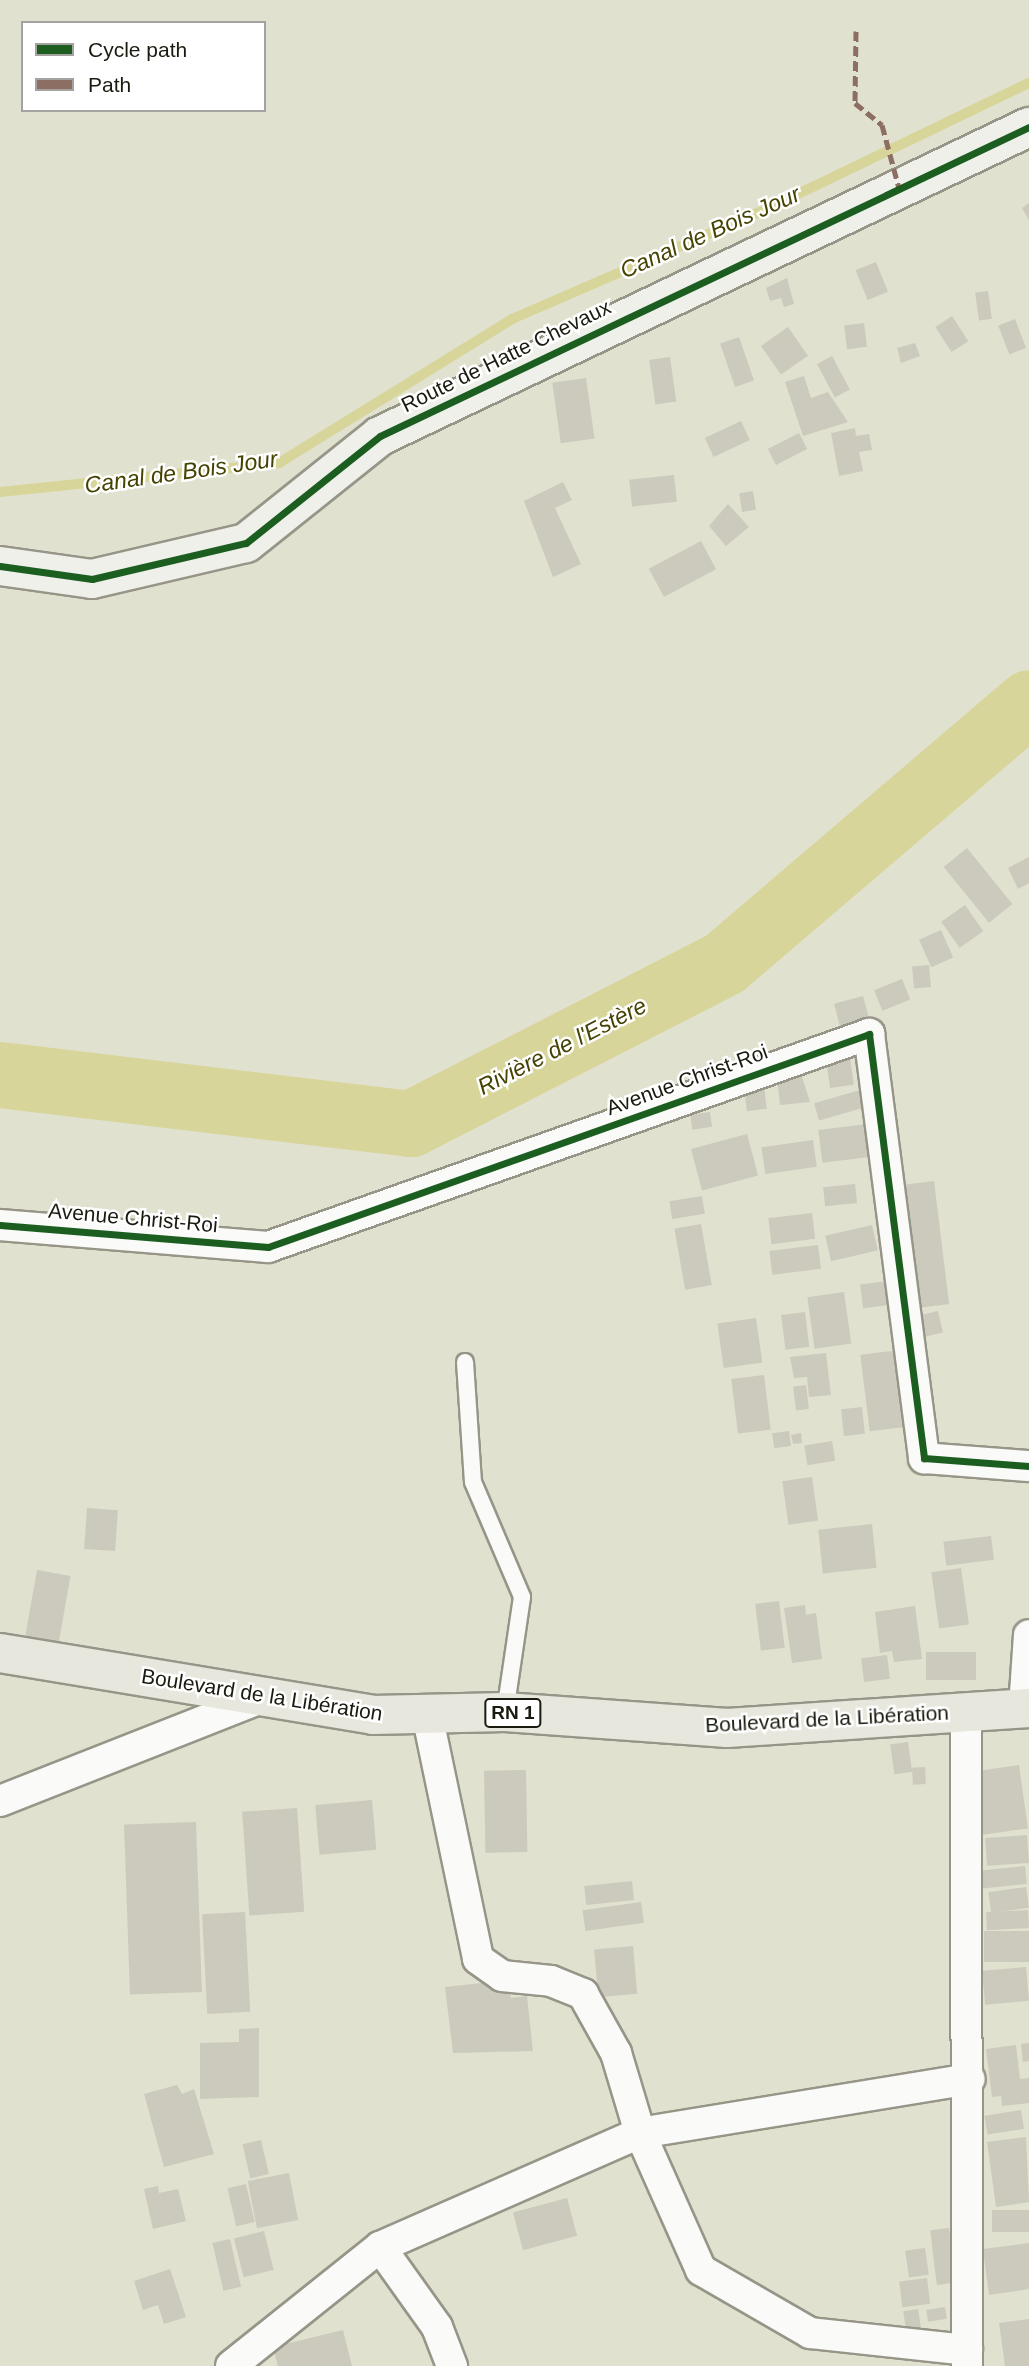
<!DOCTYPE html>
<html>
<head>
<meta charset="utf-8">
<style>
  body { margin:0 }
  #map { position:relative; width:1029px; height:2366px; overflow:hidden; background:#e1e1cf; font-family:Helvetica,sans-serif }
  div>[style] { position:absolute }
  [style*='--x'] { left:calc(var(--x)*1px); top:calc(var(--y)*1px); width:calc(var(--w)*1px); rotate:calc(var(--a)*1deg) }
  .stream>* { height:10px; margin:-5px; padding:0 5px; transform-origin:5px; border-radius:5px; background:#d7d599 }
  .river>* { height:66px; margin:-33px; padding:0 33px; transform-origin:33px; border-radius:33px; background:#d7d599 }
  .building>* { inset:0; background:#cbcabc; transform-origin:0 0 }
  .roads { filter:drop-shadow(2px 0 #969588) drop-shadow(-2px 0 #969588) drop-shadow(0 2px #969588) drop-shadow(0 -2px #969588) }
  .lane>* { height:16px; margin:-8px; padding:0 8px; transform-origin:8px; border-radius:8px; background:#fafaf8 }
  .street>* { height:30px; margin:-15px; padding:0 15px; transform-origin:15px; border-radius:15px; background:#fafaf8 }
  .secondary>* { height:38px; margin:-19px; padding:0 19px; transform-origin:19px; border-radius:19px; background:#f0f0eb }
  .primary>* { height:38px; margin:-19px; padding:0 19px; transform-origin:19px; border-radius:19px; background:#e7e7dd }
  .quiet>* { height:5px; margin-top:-2.5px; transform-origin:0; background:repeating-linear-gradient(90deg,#8d6e63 0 10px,transparent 0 15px) }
  .cycleway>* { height:7px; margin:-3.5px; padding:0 3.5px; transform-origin:3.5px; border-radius:3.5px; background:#1b5e20 }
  span { translate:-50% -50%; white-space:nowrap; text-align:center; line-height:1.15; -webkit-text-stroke:5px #fff; paint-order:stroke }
  .shield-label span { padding:2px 5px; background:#fff; border:2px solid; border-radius:5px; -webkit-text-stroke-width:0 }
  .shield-label { font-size:19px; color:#1b1a0f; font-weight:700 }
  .street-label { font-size:21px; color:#1b1a0f }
  .water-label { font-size:23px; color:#454202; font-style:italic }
  .legend { position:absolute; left:21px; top:21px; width:245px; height:91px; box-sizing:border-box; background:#fff; border:2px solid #a4a39f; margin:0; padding:9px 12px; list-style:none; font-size:21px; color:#1b1a0f }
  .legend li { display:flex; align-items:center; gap:14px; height:35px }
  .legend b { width:35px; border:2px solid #a4a39f }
</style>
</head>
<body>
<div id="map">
  <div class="stream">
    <div style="--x:0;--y:492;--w:281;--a:-5.9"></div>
    <div style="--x:279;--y:463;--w:274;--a:-31.7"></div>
    <div style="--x:512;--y:319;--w:280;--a:-23.4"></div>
    <div style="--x:769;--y:208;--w:288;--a:-25.7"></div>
  </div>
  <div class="river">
    <div style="--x:0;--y:1075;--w:414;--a:6.8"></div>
    <div style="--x:411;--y:1124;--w:353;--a:-27.1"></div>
    <div style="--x:725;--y:963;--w:400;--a:-40.5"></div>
  </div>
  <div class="building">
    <div style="clip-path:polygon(1029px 203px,1029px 220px,1022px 208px)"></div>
    <div style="left:876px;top:262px;width:32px;height:22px;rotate:68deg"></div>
    <div style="clip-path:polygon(787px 278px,794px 304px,784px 307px,781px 298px,770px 301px,766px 288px)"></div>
    <div style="left:988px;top:291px;width:28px;height:13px;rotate:82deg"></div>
    <div style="left:952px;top:316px;width:30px;height:20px;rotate:57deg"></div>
    <div style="left:1015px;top:319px;width:31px;height:18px;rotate:69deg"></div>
    <div style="left:864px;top:323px;width:24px;height:20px;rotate:83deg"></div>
    <div style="left:788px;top:327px;width:35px;height:33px;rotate:55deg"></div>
    <div style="left:739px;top:337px;width:46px;height:20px;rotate:71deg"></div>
    <div style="clip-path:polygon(915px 343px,920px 356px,901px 363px,897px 348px)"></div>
    <div style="left:832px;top:356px;width:38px;height:17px;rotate:62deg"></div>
    <div style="left:670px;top:357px;width:45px;height:21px;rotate:82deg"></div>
    <div style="clip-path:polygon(804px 376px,811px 398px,828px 392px,848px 422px,803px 436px,785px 382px)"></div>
    <div style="left:586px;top:378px;width:61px;height:34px;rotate:82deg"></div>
    <div style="left:741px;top:421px;width:21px;height:40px;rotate:65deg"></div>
    <div style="clip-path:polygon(855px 428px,856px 436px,869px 434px,872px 450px,859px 452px,863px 471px,839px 476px,831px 433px)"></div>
    <div style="left:799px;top:433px;width:18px;height:35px;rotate:63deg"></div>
    <div style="left:674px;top:475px;width:27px;height:45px;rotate:84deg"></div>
    <div style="clip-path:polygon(563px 482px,572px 500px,555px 508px,581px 564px,553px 577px,524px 501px)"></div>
    <div style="left:753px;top:491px;width:19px;height:14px;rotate:81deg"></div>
    <div style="clip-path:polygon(728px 504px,749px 527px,726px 546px,709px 526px)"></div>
    <div style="left:701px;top:541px;width:32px;height:59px;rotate:62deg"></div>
    <div style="left:967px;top:848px;width:72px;height:30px;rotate:51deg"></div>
    <div style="clip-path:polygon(1029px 857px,1029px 883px,1018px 889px,1008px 868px)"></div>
    <div style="left:965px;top:905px;width:32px;height:29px;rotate:55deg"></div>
    <div style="left:941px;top:930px;width:30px;height:24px;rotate:66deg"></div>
    <div style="left:929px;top:965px;width:22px;height:17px;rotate:85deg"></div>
    <div style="left:902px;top:979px;width:22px;height:30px;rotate:68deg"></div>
    <div style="left:863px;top:996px;width:24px;height:30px;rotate:75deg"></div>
    <div style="left:849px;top:1050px;width:35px;height:24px;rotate:82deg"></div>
    <div style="clip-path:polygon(798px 1064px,810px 1102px,780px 1105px,776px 1067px)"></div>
    <div style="left:763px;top:1078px;width:31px;height:20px;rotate:83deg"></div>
    <div style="left:867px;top:1088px;width:18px;height:55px;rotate:74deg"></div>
    <div style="left:710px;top:1112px;width:15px;height:20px;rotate:82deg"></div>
    <div style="left:867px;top:1124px;width:33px;height:49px;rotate:83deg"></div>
    <div style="left:747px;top:1134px;width:43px;height:58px;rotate:75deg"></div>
    <div style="left:813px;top:1140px;width:27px;height:52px;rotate:82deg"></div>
    <div style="left:934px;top:1181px;width:124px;height:32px;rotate:83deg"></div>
    <div style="left:855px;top:1184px;width:19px;height:32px;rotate:84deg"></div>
    <div style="left:702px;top:1196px;width:18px;height:33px;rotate:81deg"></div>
    <div style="left:812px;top:1213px;width:26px;height:44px;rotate:83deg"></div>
    <div style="left:701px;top:1224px;width:62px;height:27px;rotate:80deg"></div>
    <div style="left:872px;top:1225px;width:26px;height:48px;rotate:77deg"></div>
    <div style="left:818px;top:1245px;width:24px;height:49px;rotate:83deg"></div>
    <div style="left:888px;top:1281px;width:24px;height:28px;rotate:83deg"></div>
    <div style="left:844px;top:1292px;width:52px;height:37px;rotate:82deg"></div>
    <div style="left:938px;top:1311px;width:22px;height:22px;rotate:77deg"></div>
    <div style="left:805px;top:1312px;width:35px;height:24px;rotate:83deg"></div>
    <div style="left:756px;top:1318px;width:45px;height:39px;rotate:82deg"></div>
    <div style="left:900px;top:1350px;width:77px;height:40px;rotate:83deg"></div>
    <div style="clip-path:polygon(826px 1353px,831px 1395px,809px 1397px,807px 1377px,794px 1378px,790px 1357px)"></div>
    <div style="left:764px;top:1375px;width:55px;height:33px;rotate:83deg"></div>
    <div style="left:806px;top:1385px;width:24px;height:13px;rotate:83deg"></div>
    <div style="left:862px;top:1407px;width:27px;height:21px;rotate:84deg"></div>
    <div style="left:789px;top:1431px;width:15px;height:17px;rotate:82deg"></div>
    <div style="clip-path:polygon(801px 1433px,802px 1443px,793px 1444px,791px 1435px)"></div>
    <div style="left:832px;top:1441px;width:20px;height:28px;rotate:81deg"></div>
    <div style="left:812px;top:1477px;width:44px;height:30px;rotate:82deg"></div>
    <div style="left:87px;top:1508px;width:31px;height:41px;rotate:4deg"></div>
    <div style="left:872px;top:1524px;width:44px;height:54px;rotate:84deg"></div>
    <div style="left:991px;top:1536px;width:24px;height:48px;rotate:83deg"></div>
    <div style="left:961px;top:1568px;width:57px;height:30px;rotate:82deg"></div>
    <div style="left:37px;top:1570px;width:34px;height:70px;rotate:10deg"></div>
    <div style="left:779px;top:1601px;width:47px;height:24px;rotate:83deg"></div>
    <div style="clip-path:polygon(805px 1605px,806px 1615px,816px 1613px,822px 1659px,792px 1663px,784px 1608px)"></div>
    <div style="clip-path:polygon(915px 1606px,922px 1659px,894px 1662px,892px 1651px,880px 1653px,875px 1612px)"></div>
    <div style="left:926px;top:1652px;width:50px;height:28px"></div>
    <div style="left:887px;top:1655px;width:24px;height:26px;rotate:83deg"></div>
    <div style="left:908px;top:1742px;width:30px;height:18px;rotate:82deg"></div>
    <div style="left:1019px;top:1765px;width:64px;height:45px;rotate:82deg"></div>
    <div style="left:925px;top:1767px;width:17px;height:13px;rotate:87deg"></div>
    <div style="left:526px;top:1770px;width:82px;height:42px;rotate:89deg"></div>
    <div style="left:372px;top:1800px;width:50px;height:57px;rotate:85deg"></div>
    <div style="left:297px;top:1808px;width:104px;height:55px;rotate:86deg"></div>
    <div style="left:196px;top:1822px;width:170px;height:72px;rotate:88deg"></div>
    <div style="left:1027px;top:1835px;width:28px;height:42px;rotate:86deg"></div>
    <div style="left:1025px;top:1866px;width:18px;height:49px;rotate:84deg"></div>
    <div style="left:632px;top:1881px;width:19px;height:48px;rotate:84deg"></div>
    <div style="left:1026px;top:1887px;width:21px;height:38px;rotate:82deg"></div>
    <div style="left:641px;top:1902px;width:21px;height:59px;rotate:82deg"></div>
    <div style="left:1028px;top:1910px;width:18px;height:42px;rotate:87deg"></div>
    <div style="left:245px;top:1912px;width:100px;height:43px;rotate:87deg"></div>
    <div style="left:1029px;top:1931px;width:31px;height:45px;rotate:90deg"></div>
    <div style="left:633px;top:1946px;width:48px;height:39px;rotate:85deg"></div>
    <div style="left:1026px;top:1967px;width:34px;height:44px;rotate:85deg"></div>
    <div style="clip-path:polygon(509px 1980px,511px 1998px,527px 1996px,533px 2051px,453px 2053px,445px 1987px)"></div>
    <div style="clip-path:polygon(259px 2028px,259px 2097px,200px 2099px,200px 2043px,239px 2042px,239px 2029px)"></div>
    <div style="clip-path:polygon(1029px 2043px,1029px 2061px,1023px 2062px,1021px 2044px)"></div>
    <div style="clip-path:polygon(1016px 2045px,1020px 2079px,1029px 2078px,1029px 2103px,1002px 2106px,1001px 2096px,992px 2097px,986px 2049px)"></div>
    <div style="clip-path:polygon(177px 2085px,182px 2094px,194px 2089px,214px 2154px,164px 2167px,144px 2094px)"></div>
    <div style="left:1021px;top:2110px;width:19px;height:37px;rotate:81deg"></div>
    <div style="clip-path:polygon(1026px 2137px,1029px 2202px,996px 2207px,987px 2142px)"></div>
    <div style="left:261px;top:2140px;width:35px;height:19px;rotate:77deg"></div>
    <div style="left:289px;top:2173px;width:48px;height:42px;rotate:79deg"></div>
    <div style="left:246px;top:2184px;width:39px;height:19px;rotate:77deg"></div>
    <div style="clip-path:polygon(158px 2186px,159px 2193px,178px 2189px,186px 2221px,153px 2229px,144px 2189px)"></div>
    <div style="left:567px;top:2198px;width:39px;height:56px;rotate:75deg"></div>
    <div style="left:1029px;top:2210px;width:22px;height:37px;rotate:90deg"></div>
    <div style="left:949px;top:2228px;width:55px;height:19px;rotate:83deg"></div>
    <div style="left:264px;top:2231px;width:40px;height:31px;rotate:76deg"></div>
    <div style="left:230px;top:2239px;width:49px;height:18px;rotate:77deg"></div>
    <div style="clip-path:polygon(1029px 2243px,1029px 2289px,989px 2295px,983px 2249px)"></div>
    <div style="left:925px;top:2248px;width:27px;height:20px;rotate:82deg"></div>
    <div style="clip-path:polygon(170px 2269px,186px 2317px,164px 2324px,158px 2305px,143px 2310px,134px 2281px)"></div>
    <div style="left:927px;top:2278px;width:26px;height:28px;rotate:83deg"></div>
    <div style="left:945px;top:2307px;width:12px;height:19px;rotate:81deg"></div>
    <div style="left:918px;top:2309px;width:20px;height:15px;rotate:81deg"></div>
    <div style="clip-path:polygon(1029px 2319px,1029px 2366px,1005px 2366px,999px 2323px)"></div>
    <div style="clip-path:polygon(343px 2330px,352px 2366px,278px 2366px,273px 2347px)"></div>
  </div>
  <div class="roads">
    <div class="lane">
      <div style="--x:465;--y:1362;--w:120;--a:86.2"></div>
      <div style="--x:473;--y:1482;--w:125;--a:66.9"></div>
      <div style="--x:522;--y:1597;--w:116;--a:98.4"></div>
    </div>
    <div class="street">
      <div style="--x:0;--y:1225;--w:269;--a:4.7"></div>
      <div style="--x:268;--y:1247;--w:638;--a:-19.51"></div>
      <div style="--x:869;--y:1034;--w:428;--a:82.6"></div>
      <div style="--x:924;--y:1458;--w:105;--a:4.4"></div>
      <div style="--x:1024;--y:1708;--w:73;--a:-86.1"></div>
      <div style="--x:966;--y:1712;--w:654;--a:89.91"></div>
      <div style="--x:427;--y:1714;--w:250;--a:78.2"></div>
      <div style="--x:478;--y:1959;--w:29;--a:35"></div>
      <div style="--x:502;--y:1976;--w:49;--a:5.8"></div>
      <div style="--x:551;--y:1981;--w:35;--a:22"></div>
      <div style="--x:583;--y:1994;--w:68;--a:60.8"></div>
      <div style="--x:616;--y:2053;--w:84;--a:73.3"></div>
      <div style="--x:640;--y:2133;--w:150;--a:66"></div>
      <div style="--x:701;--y:2270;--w:126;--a:30"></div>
      <div style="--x:810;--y:2333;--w:158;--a:6.2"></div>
      <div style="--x:0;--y:1801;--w:282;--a:-21.5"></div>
      <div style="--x:380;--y:2247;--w:98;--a:54.5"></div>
      <div style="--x:437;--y:2327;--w:42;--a:69"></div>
      <div style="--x:231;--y:2366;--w:191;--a:-38.6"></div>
      <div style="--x:380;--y:2247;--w:284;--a:-23.7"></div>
      <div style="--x:640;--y:2133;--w:334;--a:-9.3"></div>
    </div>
    <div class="secondary">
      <div style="--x:0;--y:566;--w:93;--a:8"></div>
      <div style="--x:92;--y:579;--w:158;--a:-13.2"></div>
      <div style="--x:246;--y:543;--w:171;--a:-38.6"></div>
      <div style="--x:380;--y:436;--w:719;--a:-25.46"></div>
    </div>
    <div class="primary">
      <div style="--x:0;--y:1653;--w:378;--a:9.4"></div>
      <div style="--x:373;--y:1715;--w:132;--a:-1.3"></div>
      <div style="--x:505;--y:1712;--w:223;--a:4.1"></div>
      <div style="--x:727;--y:1728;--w:303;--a:-3.8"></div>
    </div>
  </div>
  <div class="quiet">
    <div style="--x:856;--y:31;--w:72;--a:90.8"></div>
    <div style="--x:855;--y:103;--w:35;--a:39"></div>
    <div style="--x:882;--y:125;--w:65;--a:74.9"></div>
  </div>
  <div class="cycleway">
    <div style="--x:0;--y:566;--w:93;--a:8"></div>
    <div style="--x:92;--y:579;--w:158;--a:-13.2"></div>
    <div style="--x:246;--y:543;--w:171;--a:-38.6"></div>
    <div style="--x:380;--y:436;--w:719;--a:-25.46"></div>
    <div style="--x:0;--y:1225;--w:269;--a:4.7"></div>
    <div style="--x:268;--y:1247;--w:638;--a:-19.51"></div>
    <div style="--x:869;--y:1034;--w:428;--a:82.6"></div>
    <div style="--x:924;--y:1458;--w:105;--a:4.4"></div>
  </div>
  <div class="shield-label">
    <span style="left:513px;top:1713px">RN 1</span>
  </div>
  <div class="street-label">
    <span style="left:506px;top:356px;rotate:-26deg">Route de Hatte Chevaux</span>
    <span style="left:687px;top:1080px;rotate:-20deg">Avenue Christ-Roi</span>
    <span style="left:133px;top:1218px;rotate:5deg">Avenue Christ-Roi</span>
    <span style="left:262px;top:1695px;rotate:9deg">Boulevard de la Libération</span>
    <span style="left:827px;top:1719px;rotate:-3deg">Boulevard de la Libération</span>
  </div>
  <div class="water-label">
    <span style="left:710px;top:232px;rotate:-24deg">Canal de Bois Jour</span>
    <span style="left:181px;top:472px;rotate:-8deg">Canal de Bois Jour</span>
    <span style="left:562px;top:1046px;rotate:-27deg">Rivière de l'Estère</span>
  </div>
  <ul class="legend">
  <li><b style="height:9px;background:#1b5e20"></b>Cycle path</li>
  <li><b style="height:9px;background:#8d6e63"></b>Path</li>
  </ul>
</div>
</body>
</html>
